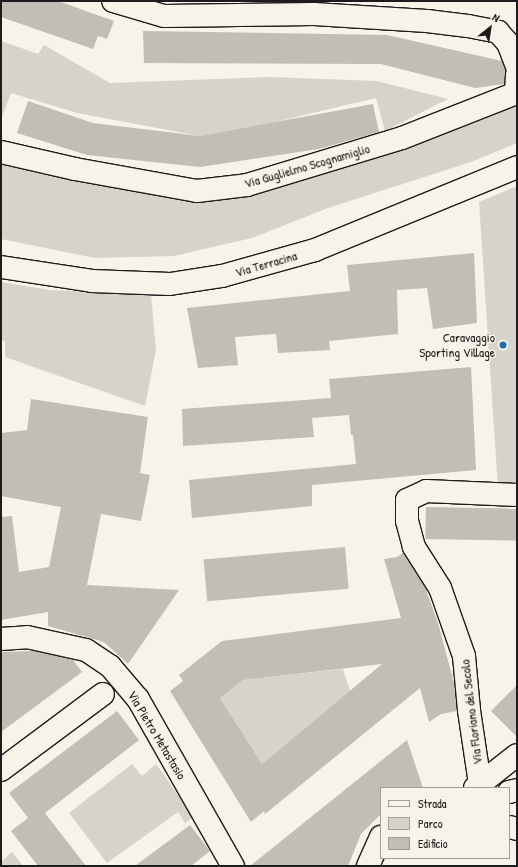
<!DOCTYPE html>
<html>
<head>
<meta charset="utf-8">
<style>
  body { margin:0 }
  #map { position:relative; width:518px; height:867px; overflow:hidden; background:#f7f3e8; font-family:"Patrick Hand",sans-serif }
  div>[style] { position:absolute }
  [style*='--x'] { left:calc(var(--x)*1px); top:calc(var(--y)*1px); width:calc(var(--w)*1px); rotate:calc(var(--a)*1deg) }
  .green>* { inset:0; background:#d7d3cb }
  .building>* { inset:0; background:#c0beb5; transform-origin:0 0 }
  .roads { filter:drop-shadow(1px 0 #1c1c1c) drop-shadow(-1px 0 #1c1c1c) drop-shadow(0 1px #1c1c1c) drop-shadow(0 -1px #1c1c1c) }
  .minor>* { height:22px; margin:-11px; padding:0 11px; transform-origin:11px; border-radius:11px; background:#f7f3e8 }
  .major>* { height:22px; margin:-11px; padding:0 11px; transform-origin:11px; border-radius:11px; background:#f7f3e8 }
  .dots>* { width:11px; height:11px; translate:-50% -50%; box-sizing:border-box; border:2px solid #f7f3e8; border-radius:50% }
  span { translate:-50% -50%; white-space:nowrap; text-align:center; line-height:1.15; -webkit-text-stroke:3px #f7f3e8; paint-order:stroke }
  .street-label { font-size:13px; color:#1c1c1c }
  .poi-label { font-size:13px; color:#1c1c1c }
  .right { translate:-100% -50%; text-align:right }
  .frame { position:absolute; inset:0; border:2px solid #1c1c1c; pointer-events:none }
  .legend { position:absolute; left:380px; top:787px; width:130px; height:72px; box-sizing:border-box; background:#f7f3e8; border:1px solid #9f9d96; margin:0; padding:5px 7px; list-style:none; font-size:12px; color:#1c1c1c }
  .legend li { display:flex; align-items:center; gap:8px; height:20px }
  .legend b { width:20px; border:1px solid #9f9d96 }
  .north { position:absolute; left:470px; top:8px; width:40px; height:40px; -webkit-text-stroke:3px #f7f3e8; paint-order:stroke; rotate:30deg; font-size:11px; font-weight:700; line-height:16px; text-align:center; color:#1c1c1c }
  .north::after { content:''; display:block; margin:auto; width:14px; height:18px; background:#1c1c1c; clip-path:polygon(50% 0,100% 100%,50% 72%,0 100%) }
</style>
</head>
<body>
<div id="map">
  <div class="green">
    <div style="clip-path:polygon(1px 41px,38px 54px,44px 45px,110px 83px,270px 77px,377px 81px,448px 99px,385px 131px,376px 98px,254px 127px,200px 136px,77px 113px,11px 93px,1px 119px)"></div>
    <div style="clip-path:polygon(517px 104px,517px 143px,471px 162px,328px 208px,252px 238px,174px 256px,95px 258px,1px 239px,1px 164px,168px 197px,263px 192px)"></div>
    <div style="clip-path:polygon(517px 186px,517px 489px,498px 488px,479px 202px)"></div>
    <div style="clip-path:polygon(1px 282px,50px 290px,151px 294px,156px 350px,145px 406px,5px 357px,5px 341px,1px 340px)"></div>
    <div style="clip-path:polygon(343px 669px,350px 691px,262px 764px,220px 698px,243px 680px)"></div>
    <div style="clip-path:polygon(132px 764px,142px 776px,156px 764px,194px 817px,185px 823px,178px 812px,107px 863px,69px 813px)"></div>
    <div style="clip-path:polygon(12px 852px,23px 866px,1px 866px,1px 862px)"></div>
  </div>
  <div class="building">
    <div style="clip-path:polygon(1px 1px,58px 1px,114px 21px,107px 39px,98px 36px,93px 49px,1px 17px)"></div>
    <div style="clip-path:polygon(143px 31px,387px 35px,502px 61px,506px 71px,504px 84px,475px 88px,381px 64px,144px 63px)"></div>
    <div style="clip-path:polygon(28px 101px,93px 123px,200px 136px,373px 104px,379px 132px,319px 149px,200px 167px,87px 155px,17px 133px)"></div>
    <div style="clip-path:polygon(474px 253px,477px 323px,433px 329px,427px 288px,397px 290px,398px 334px,329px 341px,330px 350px,278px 353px,276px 334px,235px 337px,238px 365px,198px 368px,187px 308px,350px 291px,347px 265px)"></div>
    <div style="clip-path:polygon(471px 367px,476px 470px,312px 485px,312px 506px,192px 518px,189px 480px,356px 464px,353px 435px,351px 435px,349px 415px,312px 418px,314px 437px,183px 446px,182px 409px,331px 398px,329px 379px)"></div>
    <div style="clip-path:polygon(31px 399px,148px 417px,140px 473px,150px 475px,141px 521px,101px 514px,87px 585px,179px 590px,128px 664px,104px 642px,48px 626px,48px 612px,1px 620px,1px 517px,12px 516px,19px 572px,49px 567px,61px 507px,1px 496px,1px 433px,27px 430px)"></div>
    <div style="left:426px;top:507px;width:91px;height:32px;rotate:1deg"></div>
    <div style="left:345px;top:547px;width:42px;height:142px;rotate:85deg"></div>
    <div style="clip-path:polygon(evenodd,403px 553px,425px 587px,438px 623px,454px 683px,457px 711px,441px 714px,429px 722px,420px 688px,265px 814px,264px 811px,251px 822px,170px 691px,183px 681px,179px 675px,222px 641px,401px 618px,384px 559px,397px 557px,403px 553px,382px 664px,262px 764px,220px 698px,243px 680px,382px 664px)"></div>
    <div style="clip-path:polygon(34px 651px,73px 660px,82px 672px,1px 732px,1px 652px)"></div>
    <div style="clip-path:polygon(517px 685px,517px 737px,491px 711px)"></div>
    <div style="clip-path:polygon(117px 711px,139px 740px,45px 813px,86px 866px,38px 866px,11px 831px,28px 818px,9px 793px)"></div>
    <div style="clip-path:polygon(407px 740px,423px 788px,381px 788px,381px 814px,361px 834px,348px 866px,250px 866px)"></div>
    <div style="clip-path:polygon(190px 825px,210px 851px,191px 866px,135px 866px)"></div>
  </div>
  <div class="roads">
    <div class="minor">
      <div style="--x:113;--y:1;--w:53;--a:16.4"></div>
      <div style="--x:164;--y:16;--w:150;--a:-0.8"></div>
      <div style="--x:314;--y:14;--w:113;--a:3.5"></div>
      <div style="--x:427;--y:21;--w:41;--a:7"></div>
      <div style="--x:468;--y:26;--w:31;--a:11"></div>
      <div style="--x:498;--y:32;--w:15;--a:48"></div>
      <div style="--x:508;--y:43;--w:25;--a:69"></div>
      <div style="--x:1;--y:152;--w:76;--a:12.9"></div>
      <div style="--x:75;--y:169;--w:124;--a:10.2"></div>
      <div style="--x:197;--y:191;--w:50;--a:-6.8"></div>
      <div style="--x:247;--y:185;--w:162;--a:-16.9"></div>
      <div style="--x:402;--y:138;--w:123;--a:-21.5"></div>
      <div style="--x:516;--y:93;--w:18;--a:-87"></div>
      <div style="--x:1;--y:639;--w:26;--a:-4"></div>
      <div style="--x:27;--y:637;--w:60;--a:12.4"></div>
      <div style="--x:86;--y:650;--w:29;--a:34"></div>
      <div style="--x:110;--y:666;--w:43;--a:49.7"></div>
      <div style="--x:138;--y:699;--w:192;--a:60.4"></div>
      <div style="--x:1;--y:770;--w:127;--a:-36.7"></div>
      <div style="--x:480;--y:784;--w:75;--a:-98.5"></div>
      <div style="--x:469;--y:710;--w:54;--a:-95.3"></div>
      <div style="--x:464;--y:656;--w:72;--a:-109.4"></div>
      <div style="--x:440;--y:588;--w:49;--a:-122.4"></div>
      <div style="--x:414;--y:547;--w:27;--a:-105"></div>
      <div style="--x:407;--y:521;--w:21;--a:-90"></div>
      <div style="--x:407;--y:500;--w:21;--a:-25"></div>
      <div style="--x:426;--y:491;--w:91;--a:2.5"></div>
      <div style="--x:475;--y:788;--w:53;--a:-38.2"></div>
      <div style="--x:509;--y:792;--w:8;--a:-14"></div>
      <div style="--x:509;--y:827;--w:8;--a:14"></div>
      <div style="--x:368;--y:866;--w:32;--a:-66"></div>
    </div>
    <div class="major">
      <div style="--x:1;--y:267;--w:92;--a:8.7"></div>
      <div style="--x:92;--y:281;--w:78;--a:2.2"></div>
      <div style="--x:170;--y:284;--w:53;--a:-8.7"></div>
      <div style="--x:222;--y:276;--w:97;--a:-15.6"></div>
      <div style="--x:315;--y:250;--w:218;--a:-22.3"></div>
    </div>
  </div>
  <div class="dots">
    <div style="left:503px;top:345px;background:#1f6fb2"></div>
  </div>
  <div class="street-label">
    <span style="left:307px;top:166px;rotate:-16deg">Via Guglielmo Scognamiglio</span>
    <span style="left:266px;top:264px;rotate:-16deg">Via Terracina</span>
    <span style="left:471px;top:712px;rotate:-97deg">Via Floriano del Secolo</span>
    <span style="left:157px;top:735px;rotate:59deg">Via Pietro Metastasio</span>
  </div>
  <div class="poi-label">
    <span class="right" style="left:495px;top:345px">Caravaggio<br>Sporting Village</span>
  </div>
  <div class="frame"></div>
  <ul class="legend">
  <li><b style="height:5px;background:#f7f3e8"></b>Strada</li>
  <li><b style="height:11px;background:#d7d3cb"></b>Parco</li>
  <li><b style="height:11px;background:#c0beb5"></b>Edificio</li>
  </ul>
  <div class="north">N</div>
</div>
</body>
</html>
